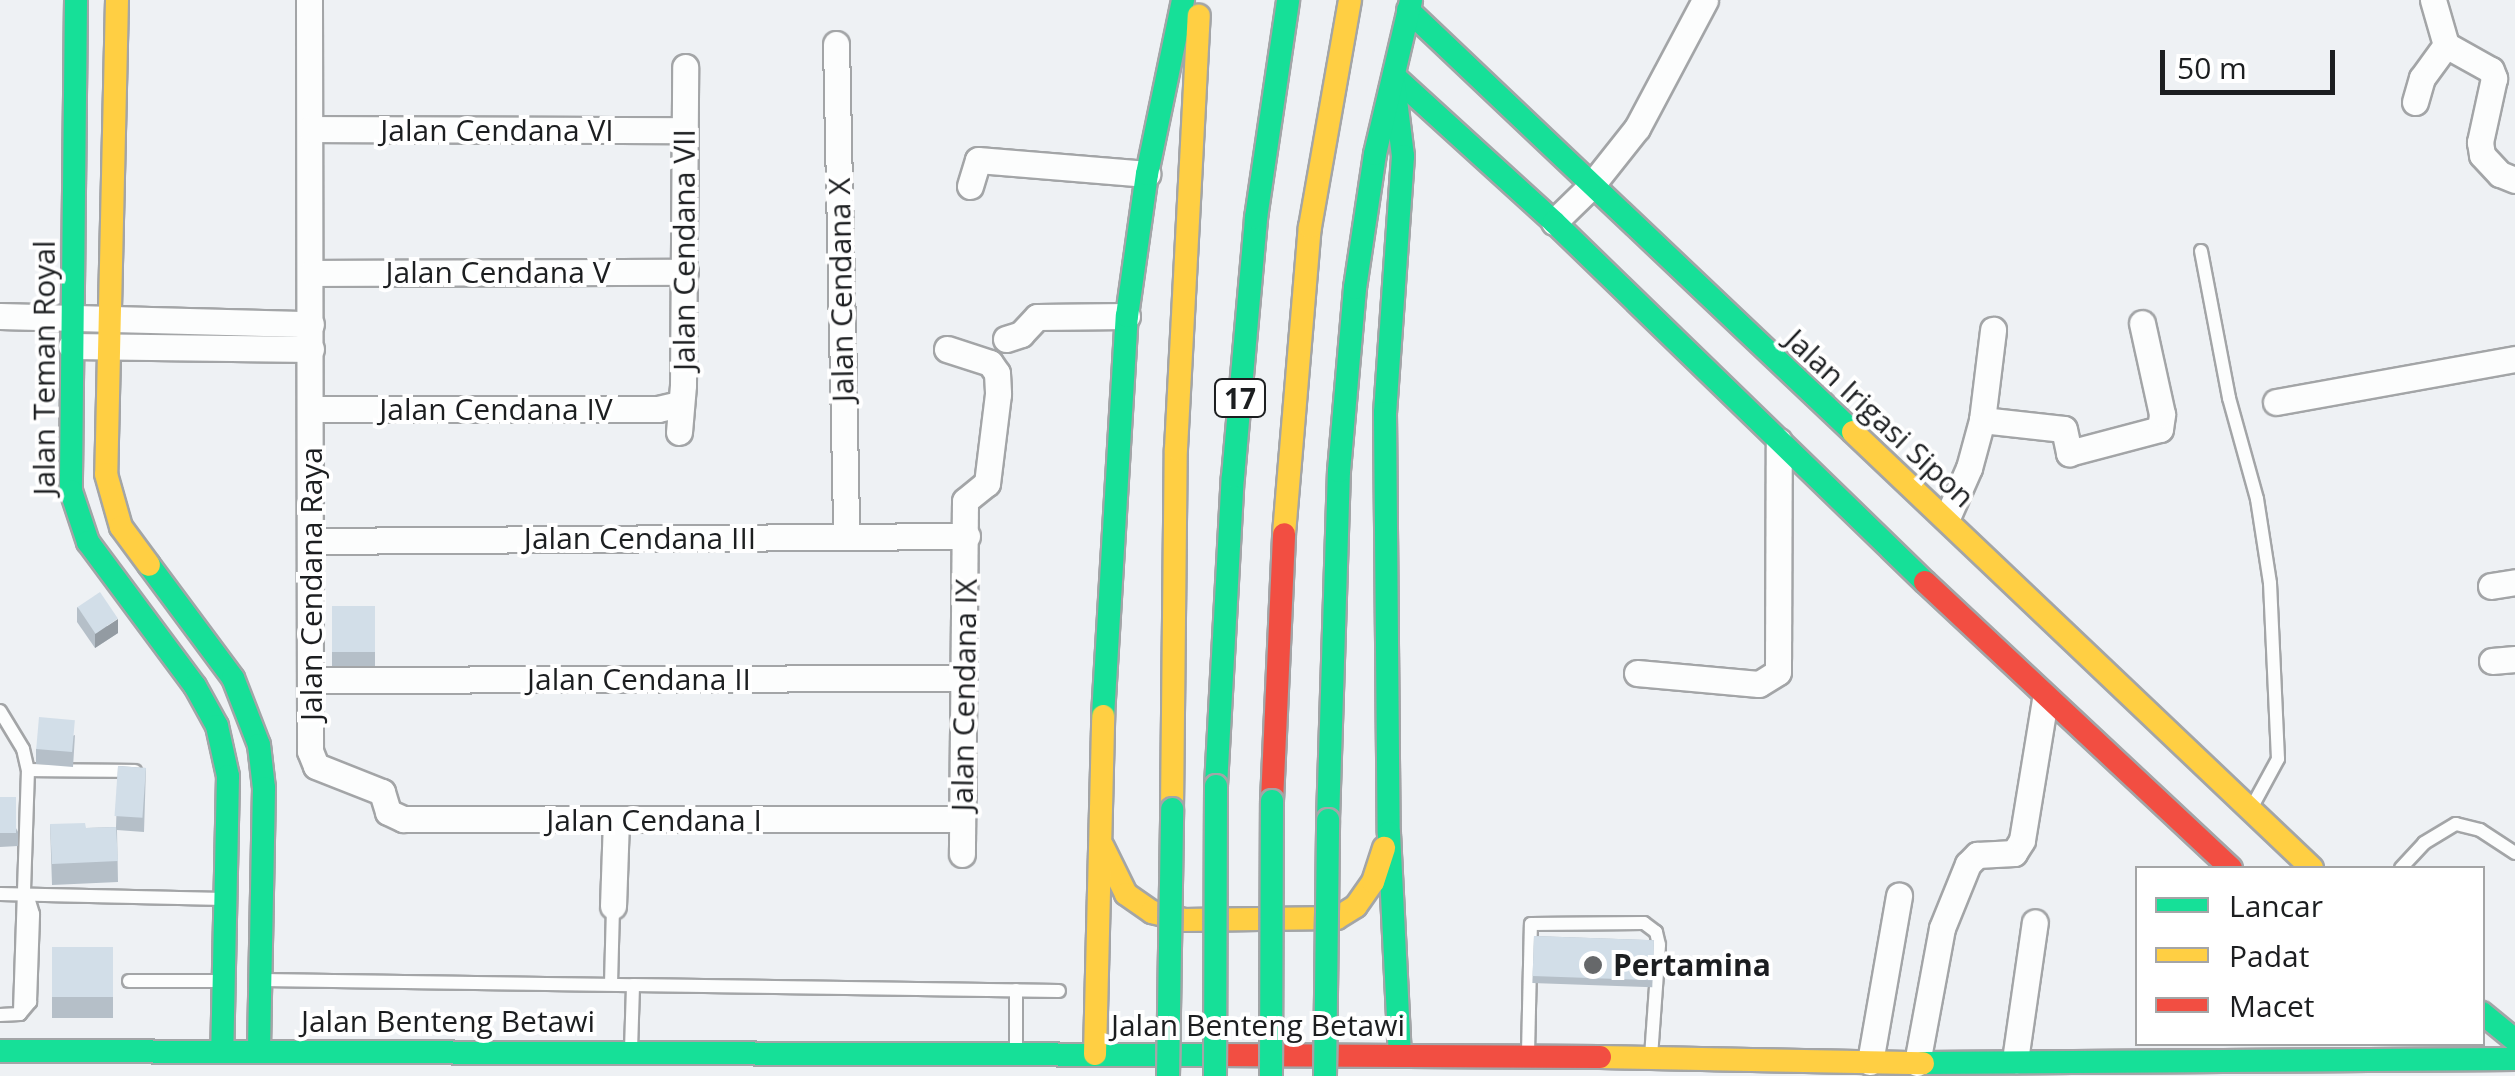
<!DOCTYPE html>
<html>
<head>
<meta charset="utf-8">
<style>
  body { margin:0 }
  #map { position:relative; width:2515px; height:1076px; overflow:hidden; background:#eef1f4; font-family:"Open Sans",sans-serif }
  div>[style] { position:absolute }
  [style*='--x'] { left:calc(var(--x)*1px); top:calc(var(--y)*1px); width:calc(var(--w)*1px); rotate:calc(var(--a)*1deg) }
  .roads { filter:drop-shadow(2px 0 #a3a5a7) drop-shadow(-2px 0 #a3a5a7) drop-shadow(0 2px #a3a5a7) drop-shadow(0 -2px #a3a5a7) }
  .lane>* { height:12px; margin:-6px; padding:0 6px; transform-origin:6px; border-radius:6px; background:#fcfdfd }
  .street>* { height:25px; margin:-12.5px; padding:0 12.5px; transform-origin:12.5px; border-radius:12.5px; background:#fcfdfd }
  .fast>* { height:22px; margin:-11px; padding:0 11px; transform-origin:11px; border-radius:11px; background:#16e098 }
  .slow>* { height:22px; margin:-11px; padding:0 11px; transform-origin:11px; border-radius:11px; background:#ffcf43 }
  .jam>* { height:22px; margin:-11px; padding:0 11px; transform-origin:11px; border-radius:11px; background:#f24e42 }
  .bridges { filter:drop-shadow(2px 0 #a3a5a7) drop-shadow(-2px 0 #a3a5a7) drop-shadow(0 2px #a3a5a7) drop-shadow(0 -2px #a3a5a7) }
  .fast-bridge>* { height:22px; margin:-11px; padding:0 11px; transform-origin:11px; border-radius:11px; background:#16e098 }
  .wall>* { inset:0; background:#b5bfc8; transform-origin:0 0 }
  .shaded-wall>* { inset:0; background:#939ba2 }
  .building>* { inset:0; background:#d2dee8; transform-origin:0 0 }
  .dots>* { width:28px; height:28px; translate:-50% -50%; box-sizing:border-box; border:5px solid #fff; border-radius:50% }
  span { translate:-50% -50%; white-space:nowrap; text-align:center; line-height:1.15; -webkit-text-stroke:8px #fff; paint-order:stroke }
  .shield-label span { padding:2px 8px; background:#fff; border:2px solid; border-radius:8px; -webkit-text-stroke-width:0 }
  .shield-label { font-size:28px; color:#1c1e20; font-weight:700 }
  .street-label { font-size:30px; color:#1c1e20 }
  .poi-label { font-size:30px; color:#1c1e20; font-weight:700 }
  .left { translate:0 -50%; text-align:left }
  .legend { position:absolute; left:2135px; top:866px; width:350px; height:180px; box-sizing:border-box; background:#fff; border:2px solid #a4a5a6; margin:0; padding:12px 18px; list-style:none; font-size:30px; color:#1c1e20 }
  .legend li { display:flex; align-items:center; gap:20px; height:50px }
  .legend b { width:50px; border:2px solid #a4a5a6 }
  .scale { position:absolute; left:2160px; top:50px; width:175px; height:45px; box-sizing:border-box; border:5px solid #1c1e20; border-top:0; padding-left:12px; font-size:30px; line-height:35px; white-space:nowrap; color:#1c1e20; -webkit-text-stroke:8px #fff; paint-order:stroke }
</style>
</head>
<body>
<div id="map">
  <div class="roads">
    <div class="lane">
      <div style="--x:2201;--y:251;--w:150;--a:79.2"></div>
      <div style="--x:2229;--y:398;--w:105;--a:74.5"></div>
      <div style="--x:2257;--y:499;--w:85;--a:81.2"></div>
      <div style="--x:2270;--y:583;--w:176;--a:87.4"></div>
      <div style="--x:2278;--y:759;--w:52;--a:118.5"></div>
      <div style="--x:0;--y:711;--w:44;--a:58.8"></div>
      <div style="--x:23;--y:749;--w:22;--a:77"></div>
      <div style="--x:28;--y:770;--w:244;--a:91.9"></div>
      <div style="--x:28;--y:770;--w:107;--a:0.5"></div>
      <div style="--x:2401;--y:868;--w:34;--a:-47"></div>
      <div style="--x:2424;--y:843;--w:37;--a:-31"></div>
      <div style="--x:2456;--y:824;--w:25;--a:14"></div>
      <div style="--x:2480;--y:830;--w:42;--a:33.3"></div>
      <div style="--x:0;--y:894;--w:224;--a:1.3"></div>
      <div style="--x:262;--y:980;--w:797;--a:0.79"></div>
      <div style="--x:129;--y:981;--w:93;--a:0"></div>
      <div style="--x:611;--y:984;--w:78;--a:-88.5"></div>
      <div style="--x:20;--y:1014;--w:16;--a:-50"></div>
      <div style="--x:30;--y:1002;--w:88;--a:-88"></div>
      <div style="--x:33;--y:914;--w:17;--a:-107"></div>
      <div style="--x:0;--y:1015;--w:20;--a:-3"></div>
      <div style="--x:631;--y:1050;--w:65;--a:-88.2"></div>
      <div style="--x:1016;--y:1052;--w:62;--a:-90"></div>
      <div style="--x:1528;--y:1053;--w:129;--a:-88.7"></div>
      <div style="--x:1531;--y:924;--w:113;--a:-0.5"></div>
      <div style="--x:1644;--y:923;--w:15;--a:37"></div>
      <div style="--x:1656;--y:932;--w:13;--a:77"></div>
      <div style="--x:1659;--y:945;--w:112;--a:94.1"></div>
    </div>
    <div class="street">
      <div style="--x:309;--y:0;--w:751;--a:89.92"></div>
      <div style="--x:310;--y:751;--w:16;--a:68"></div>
      <div style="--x:316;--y:766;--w:71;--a:21.5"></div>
      <div style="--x:382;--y:792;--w:21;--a:73"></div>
      <div style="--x:388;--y:812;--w:17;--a:25"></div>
      <div style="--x:403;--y:819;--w:559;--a:0"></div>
      <div style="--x:836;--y:44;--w:492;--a:88.8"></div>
      <div style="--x:2446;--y:45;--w:51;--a:29.1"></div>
      <div style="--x:2491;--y:70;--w:9;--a:69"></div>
      <div style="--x:2494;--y:78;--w:66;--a:102.3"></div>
      <div style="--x:2480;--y:142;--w:13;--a:81"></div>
      <div style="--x:2482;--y:155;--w:26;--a:47"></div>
      <div style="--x:2500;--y:174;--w:16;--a:22"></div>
      <div style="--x:2415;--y:102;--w:25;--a:-74"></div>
      <div style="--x:2422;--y:78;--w:41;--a:-54"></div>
      <div style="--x:2446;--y:45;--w:47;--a:-106.1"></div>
      <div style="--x:310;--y:129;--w:375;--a:0.2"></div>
      <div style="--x:970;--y:186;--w:27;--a:-73"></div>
      <div style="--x:978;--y:160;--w:170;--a:4.7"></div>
      <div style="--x:1554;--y:222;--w:52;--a:-44.2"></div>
      <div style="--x:1591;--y:186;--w:74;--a:-51.6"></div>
      <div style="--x:1637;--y:128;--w:145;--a:-62"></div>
      <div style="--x:311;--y:273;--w:374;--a:-0.2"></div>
      <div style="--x:0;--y:316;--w:311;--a:1.5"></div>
      <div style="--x:1006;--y:339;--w:16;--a:-18"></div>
      <div style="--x:1021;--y:334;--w:23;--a:-47"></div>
      <div style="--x:1037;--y:317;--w:90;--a:-0.6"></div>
      <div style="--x:71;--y:346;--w:240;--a:0.7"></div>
      <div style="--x:947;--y:349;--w:45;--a:18"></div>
      <div style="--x:990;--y:363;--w:12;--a:55"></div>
      <div style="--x:997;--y:373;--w:21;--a:87"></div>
      <div style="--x:998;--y:394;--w:90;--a:97"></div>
      <div style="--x:987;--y:483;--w:28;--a:141"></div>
      <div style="--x:965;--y:501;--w:353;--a:90.5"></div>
      <div style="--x:2276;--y:402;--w:243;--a:-10.2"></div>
      <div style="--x:312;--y:409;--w:346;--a:0"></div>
      <div style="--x:658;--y:409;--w:22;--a:-13"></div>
      <div style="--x:1982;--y:420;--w:82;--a:6.3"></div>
      <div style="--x:2064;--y:429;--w:25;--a:78"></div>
      <div style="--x:2069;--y:453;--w:94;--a:-14.8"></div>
      <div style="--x:2160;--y:429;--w:15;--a:-82"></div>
      <div style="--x:2162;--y:414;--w:93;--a:-102.4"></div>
      <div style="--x:679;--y:432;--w:47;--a:-85.1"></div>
      <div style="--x:683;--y:385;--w:318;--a:-89.6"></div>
      <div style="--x:1947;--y:518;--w:55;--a:-66.3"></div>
      <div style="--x:1969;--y:468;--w:50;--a:-74.8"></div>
      <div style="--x:1982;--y:420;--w:91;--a:-83"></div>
      <div style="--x:312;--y:541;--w:655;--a:-0.44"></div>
      <div style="--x:2491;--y:586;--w:24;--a:-9"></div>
      <div style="--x:2492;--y:661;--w:23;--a:-5"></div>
      <div style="--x:1637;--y:673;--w:122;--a:5.2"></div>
      <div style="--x:1759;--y:684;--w:22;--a:-32"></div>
      <div style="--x:1778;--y:672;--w:231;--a:-89.8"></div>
      <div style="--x:313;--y:680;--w:651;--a:-0.18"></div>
      <div style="--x:613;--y:906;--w:86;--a:-88"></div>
      <div style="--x:2015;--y:1060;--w:139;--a:-81.8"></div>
      <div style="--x:1870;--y:1062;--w:169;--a:-80.1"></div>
      <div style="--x:1917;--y:1063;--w:137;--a:-79.5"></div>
      <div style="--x:1942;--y:928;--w:69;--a:-67.9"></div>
      <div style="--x:1968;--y:864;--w:13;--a:-45"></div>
      <div style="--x:1977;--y:855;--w:37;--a:-3"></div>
      <div style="--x:2014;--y:853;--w:15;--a:-58"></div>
      <div style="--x:2022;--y:840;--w:143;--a:-80.7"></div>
    </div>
    <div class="fast">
      <div style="--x:76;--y:0;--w:491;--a:90.6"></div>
      <div style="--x:71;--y:491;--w:54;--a:71.6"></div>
      <div style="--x:88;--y:542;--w:179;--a:53.4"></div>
      <div style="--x:195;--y:686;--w:46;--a:61.2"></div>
      <div style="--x:217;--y:726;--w:51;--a:77.6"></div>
      <div style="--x:228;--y:776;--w:275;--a:91.2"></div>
      <div style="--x:1408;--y:10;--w:613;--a:43.48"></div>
      <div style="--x:1396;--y:78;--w:214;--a:42.3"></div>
      <div style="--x:1554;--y:222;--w:517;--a:44.14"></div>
      <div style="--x:1394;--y:84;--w:73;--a:82.9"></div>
      <div style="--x:1403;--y:156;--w:258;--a:94"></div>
      <div style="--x:1385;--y:413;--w:420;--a:89.5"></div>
      <div style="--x:1389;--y:833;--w:222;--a:87.2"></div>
      <div style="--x:149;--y:565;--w:141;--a:53.4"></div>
      <div style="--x:233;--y:678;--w:72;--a:68.8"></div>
      <div style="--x:259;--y:745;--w:43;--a:83.4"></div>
      <div style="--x:264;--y:788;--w:262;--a:91.1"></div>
      <div style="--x:1103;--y:716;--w:401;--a:-86.6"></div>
      <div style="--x:1127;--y:316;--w:143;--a:-82"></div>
      <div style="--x:1147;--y:174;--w:178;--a:-78.3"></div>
      <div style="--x:1216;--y:786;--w:309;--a:-86.9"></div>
      <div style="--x:1233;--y:477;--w:260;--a:-84.9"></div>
      <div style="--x:1256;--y:218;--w:220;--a:-81.6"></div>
      <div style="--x:1328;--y:820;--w:349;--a:-88.2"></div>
      <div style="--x:1339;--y:471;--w:184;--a:-85"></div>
      <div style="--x:1355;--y:288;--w:135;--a:-81.5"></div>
      <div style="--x:1375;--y:154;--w:158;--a:-76.8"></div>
      <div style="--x:2482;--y:1013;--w:43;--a:39.3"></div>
      <div style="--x:0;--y:1051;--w:1214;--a:0.19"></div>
      <div style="--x:1923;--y:1063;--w:592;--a:-0.39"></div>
    </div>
    <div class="slow">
      <div style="--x:117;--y:0;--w:474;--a:91.3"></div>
      <div style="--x:106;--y:474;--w:55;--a:74.2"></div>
      <div style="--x:121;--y:527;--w:47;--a:53.6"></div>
      <div style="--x:1853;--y:432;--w:633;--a:43.53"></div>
      <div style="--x:1284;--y:534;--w:308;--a:-85.2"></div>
      <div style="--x:1310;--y:227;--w:230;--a:-80"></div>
      <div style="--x:1172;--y:809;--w:360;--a:-89.4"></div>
      <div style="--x:1176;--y:449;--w:434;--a:-87"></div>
      <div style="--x:1103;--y:847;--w:52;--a:63.9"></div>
      <div style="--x:1126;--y:894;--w:32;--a:35"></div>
      <div style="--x:1152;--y:912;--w:32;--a:14"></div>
      <div style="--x:1183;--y:920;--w:154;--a:-0.7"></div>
      <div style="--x:1337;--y:918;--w:22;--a:-32"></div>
      <div style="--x:1356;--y:906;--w:29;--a:-55"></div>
      <div style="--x:1373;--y:882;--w:36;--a:-72"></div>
      <div style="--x:1095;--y:1054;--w:338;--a:-88.6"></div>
      <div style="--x:1600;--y:1057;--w:323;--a:1.1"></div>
    </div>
    <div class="jam">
      <div style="--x:1925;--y:582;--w:419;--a:43.1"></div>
      <div style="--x:1272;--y:801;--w:267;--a:-87.4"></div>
      <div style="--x:1214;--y:1055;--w:386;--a:0.3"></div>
    </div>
  </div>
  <div class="bridges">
    <div class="fast-bridge">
      <div style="--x:1168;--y:1076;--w:267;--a:-89.1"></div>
      <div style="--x:1215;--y:1076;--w:290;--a:-89.8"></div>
      <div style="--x:1271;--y:1076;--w:275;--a:-89.8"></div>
      <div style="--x:1325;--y:1076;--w:256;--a:-89.3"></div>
    </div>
  </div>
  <div class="wall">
    <div style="left:332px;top:606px;width:43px;height:60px"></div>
    <div style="clip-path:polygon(77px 607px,118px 633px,95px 648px,77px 622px)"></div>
    <div style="clip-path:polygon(75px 735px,73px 767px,36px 764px,36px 749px)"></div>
    <div style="clip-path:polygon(118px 766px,146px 768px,144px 832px,117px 830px,118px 882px,52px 885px,50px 824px,86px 828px,116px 827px)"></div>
    <div style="clip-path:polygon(0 797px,18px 832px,18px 846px,0 847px)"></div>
    <div style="left:1534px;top:936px;width:120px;height:47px;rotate:2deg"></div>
    <div style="left:52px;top:947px;width:61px;height:71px"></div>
  </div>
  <div class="shaded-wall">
    <div style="clip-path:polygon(118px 619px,118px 633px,95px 648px,95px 634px)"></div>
  </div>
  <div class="building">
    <div style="left:100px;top:592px;width:32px;height:27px;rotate:56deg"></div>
    <div style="left:332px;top:606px;width:43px;height:46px"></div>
    <div style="left:39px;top:717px;width:36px;height:32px;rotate:5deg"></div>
    <div style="left:118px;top:766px;width:28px;height:50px;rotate:4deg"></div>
    <div style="left:0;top:797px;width:16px;height:36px"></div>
    <div style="clip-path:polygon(85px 823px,86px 828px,116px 827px,118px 861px,52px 864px,50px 824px)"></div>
    <div style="left:1534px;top:936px;width:120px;height:40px;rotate:2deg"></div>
    <div style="left:52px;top:947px;width:61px;height:50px"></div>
  </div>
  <div class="dots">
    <div style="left:1593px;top:965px;background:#66686a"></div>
  </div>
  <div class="shield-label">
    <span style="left:1240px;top:398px">17</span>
  </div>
  <div class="street-label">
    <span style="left:497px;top:130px">Jalan Cendana VI</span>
    <span style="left:684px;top:250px;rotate:-90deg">Jalan Cendana VII</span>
    <span style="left:498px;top:272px">Jalan Cendana V</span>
    <span style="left:841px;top:290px;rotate:-91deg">Jalan Cendana X</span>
    <span style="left:44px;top:368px;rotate:-90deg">Jalan Teman Royal</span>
    <span style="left:496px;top:409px">Jalan Cendana IV</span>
    <span style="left:1880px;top:418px;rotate:43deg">Jalan Irigasi Sipon</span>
    <span style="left:640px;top:538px">Jalan Cendana III</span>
    <span style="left:311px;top:584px;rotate:-90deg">Jalan Cendana Raya</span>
    <span style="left:639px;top:679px">Jalan Cendana II</span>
    <span style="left:964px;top:695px;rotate:-89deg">Jalan Cendana IX</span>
    <span style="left:654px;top:820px">Jalan Cendana I</span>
    <span style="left:448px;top:1021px">Jalan Benteng Betawi</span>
    <span style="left:1258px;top:1025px">Jalan Benteng Betawi</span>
  </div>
  <div class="poi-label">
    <span class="left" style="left:1613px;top:965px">Pertamina</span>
  </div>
  <ul class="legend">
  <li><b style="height:12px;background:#16e098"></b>Lancar</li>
  <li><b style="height:12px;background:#ffcf43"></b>Padat</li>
  <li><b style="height:12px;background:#f24e42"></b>Macet</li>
  </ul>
  <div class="scale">50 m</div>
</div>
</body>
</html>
